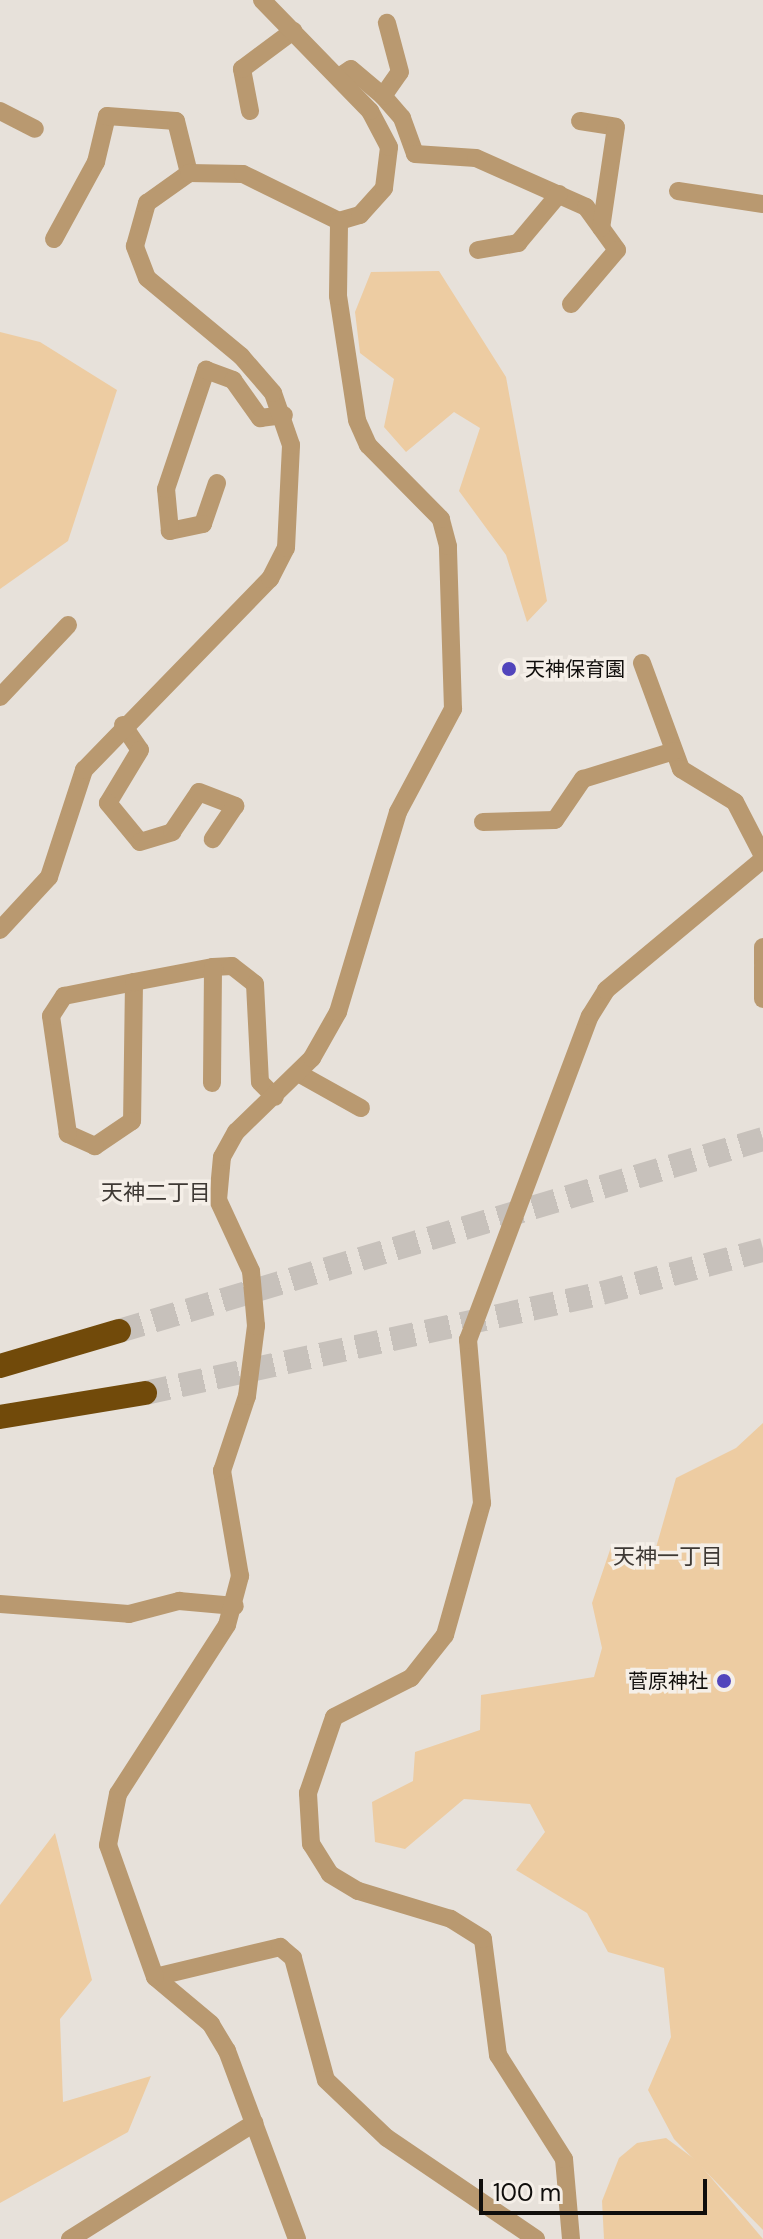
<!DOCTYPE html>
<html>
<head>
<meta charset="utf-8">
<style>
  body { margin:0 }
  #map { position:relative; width:763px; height:2239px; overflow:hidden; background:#e7e1da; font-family:"DM Sans","Noto Sans JP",sans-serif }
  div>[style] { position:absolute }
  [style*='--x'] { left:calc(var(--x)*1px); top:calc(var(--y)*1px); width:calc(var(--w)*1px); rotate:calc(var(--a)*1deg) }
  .green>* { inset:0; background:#edcca2 }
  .highway-tunnel>* { height:24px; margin-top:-12px; transform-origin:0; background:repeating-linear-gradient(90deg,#c7c1bb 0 24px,transparent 0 36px) }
  .minor>* { height:18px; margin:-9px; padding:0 9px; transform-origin:9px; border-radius:9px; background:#b99970 }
  .highway>* { height:24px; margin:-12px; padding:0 12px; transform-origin:12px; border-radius:12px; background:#714a0a }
  .dots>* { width:22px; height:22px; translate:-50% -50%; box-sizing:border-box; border:4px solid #f5efe8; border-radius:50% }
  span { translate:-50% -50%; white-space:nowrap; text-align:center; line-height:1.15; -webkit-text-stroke:7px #f5efe8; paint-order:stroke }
  .poi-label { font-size:20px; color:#100e0c }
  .left { translate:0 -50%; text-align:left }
  .right { translate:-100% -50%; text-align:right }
  .neighbourhood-label { font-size:22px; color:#3e3934 }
  .scale { position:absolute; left:479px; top:2179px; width:228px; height:36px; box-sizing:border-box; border:4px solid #100e0c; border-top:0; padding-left:10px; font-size:24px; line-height:28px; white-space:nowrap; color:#100e0c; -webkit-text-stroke:6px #f5efe8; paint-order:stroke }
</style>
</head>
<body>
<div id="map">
  <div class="green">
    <div style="clip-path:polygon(439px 271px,506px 377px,547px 601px,527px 622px,506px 555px,459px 491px,480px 428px,454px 412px,406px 452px,384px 427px,394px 379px,360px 353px,355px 312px,371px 272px)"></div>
    <div style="clip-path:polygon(0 332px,40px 342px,117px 390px,68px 541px,0 589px)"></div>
    <div style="clip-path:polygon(763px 1423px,763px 2230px,674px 2139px,648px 2090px,671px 2037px,664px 1968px,608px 1952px,587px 1913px,516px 1870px,545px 1832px,530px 1804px,464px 1799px,405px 1849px,375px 1842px,372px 1802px,413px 1781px,415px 1752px,480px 1730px,481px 1695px,594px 1677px,602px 1648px,592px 1603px,612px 1544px,653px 1558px,676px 1478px,736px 1448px)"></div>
    <div style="clip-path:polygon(55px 1833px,92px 1980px,60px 2019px,63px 2102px,151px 2076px,128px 2132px,0 2203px,0 1905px)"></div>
    <div style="clip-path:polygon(666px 2138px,697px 2161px,763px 2239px,604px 2239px,602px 2201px,619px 2158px,637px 2143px)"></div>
  </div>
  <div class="highway-tunnel">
    <div style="--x:119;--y:1331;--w:672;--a:-16.6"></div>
    <div style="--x:145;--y:1393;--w:468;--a:-12.3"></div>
    <div style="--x:602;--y:1293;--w:167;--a:-15"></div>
  </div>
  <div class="minor">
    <div style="--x:339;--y:77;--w:14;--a:-34"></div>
    <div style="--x:351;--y:69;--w:42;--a:40.2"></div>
    <div style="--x:383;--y:96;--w:29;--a:49"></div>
    <div style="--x:402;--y:118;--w:38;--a:70"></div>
    <div style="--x:415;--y:154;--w:61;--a:3.8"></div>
    <div style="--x:476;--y:158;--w:120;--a:24"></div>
    <div style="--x:586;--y:207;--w:53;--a:54.2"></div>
    <div style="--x:617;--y:250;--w:71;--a:130.4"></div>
    <div style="--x:383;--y:96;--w:29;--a:-55"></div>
    <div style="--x:400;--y:72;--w:51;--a:-104.9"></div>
    <div style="--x:0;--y:111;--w:39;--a:27"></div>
    <div style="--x:250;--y:111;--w:43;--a:-100.8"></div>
    <div style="--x:242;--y:69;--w:64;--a:-36.7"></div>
    <div style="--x:580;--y:121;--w:36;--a:9"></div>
    <div style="--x:616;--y:127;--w:102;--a:98.4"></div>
    <div style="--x:678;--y:191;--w:86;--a:8.7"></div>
    <div style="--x:54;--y:239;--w:88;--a:-61.4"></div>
    <div style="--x:96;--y:162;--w:47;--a:-76.6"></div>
    <div style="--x:107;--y:116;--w:69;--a:4.1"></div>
    <div style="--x:176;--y:121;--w:54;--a:76"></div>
    <div style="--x:478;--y:250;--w:41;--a:-9.9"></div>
    <div style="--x:518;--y:243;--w:64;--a:-50.1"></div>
    <div style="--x:217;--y:483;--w:43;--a:108.9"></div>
    <div style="--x:203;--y:524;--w:34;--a:168"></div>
    <div style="--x:170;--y:531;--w:42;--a:-95.4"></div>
    <div style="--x:166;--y:489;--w:126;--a:-71.4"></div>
    <div style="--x:206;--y:370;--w:29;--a:20"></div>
    <div style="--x:233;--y:380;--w:47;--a:54.6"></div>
    <div style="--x:260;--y:418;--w:24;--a:-7"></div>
    <div style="--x:642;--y:663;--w:113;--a:69.8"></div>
    <div style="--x:681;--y:769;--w:63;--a:31.4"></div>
    <div style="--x:735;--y:802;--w:61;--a:62.6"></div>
    <div style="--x:0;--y:697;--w:99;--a:-46.6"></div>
    <div style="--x:123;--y:725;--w:30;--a:56"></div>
    <div style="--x:140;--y:750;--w:62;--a:121.1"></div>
    <div style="--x:108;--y:803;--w:50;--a:50.6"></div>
    <div style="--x:140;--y:842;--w:34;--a:-17"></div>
    <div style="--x:172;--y:832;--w:48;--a:-56"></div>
    <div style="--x:199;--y:792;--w:39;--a:21"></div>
    <div style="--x:235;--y:806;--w:40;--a:124"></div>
    <div style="--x:483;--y:822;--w:72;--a:-1.6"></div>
    <div style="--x:555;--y:820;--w:50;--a:-55.7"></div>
    <div style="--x:583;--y:779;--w:95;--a:-17.1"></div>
    <div style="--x:0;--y:930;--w:72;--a:-47.2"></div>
    <div style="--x:49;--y:877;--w:113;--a:-71.9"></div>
    <div style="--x:84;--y:770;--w:267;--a:-45.8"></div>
    <div style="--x:270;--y:579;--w:35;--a:-63"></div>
    <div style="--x:286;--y:548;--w:103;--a:-87.2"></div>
    <div style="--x:291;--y:445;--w:55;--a:-109.1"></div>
    <div style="--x:273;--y:393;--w:49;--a:-130.9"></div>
    <div style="--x:241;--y:356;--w:122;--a:-140.3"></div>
    <div style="--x:147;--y:278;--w:34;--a:-111"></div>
    <div style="--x:135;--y:246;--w:45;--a:-74.4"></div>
    <div style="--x:147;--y:203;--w:52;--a:-35.5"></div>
    <div style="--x:189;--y:173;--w:54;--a:1.1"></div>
    <div style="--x:243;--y:174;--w:107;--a:26.1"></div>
    <div style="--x:339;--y:221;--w:22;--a:-16"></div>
    <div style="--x:360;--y:215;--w:36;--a:-48"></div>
    <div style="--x:384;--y:188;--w:41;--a:-83"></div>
    <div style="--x:389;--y:147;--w:41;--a:-117.8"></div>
    <div style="--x:370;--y:111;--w:155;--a:-134.2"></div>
    <div style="--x:763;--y:947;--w:17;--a:90"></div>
    <div style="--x:763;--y:967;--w:32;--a:90"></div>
    <div style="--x:134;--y:982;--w:139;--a:90.8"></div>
    <div style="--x:132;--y:1121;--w:45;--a:146"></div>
    <div style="--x:95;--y:1146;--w:30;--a:-156"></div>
    <div style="--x:68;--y:1134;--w:119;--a:-98.2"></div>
    <div style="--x:51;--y:1016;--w:24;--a:-57"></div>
    <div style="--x:64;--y:996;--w:71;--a:-11.3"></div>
    <div style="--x:134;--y:982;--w:80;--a:-10.8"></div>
    <div style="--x:213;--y:967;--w:19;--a:-3"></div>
    <div style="--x:232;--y:966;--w:29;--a:38"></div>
    <div style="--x:255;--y:984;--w:98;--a:87.1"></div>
    <div style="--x:260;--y:1082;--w:21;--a:45"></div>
    <div style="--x:298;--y:1073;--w:72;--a:29.1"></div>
    <div style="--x:212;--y:1083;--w:116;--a:-89.5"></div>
    <div style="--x:0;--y:1604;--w:129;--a:4.4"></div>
    <div style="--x:129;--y:1614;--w:52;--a:-14.6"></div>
    <div style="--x:179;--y:1601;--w:56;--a:5.1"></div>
    <div style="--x:155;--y:1977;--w:129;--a:-13.5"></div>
    <div style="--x:280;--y:1947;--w:17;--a:40"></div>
    <div style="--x:293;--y:1958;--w:126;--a:74.9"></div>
    <div style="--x:326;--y:2080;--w:84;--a:43.6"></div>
    <div style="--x:387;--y:2138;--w:180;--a:34.1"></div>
    <div style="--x:70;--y:2239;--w:218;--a:-32.2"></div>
    <div style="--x:297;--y:2239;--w:201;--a:-110.4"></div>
    <div style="--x:227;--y:2051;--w:31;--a:-121"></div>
    <div style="--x:211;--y:2024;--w:73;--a:-140"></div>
    <div style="--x:155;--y:1977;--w:140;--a:-109.6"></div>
    <div style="--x:108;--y:1845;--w:52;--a:-78.9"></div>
    <div style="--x:118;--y:1794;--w:201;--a:-57.2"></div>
    <div style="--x:227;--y:1625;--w:51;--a:-75.1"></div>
    <div style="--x:240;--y:1576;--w:107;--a:-99.7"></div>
    <div style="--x:222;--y:1471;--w:79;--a:-71.6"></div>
    <div style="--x:247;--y:1396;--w:71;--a:-82.7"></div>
    <div style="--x:256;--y:1326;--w:55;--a:-95.2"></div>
    <div style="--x:251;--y:1271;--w:78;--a:-114.9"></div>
    <div style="--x:218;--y:1200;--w:43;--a:-84.7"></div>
    <div style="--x:222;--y:1157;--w:29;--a:-61"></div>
    <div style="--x:236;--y:1132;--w:106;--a:-44.2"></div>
    <div style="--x:312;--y:1058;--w:53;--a:-60.5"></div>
    <div style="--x:338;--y:1012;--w:209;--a:-73.3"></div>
    <div style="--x:398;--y:812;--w:117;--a:-61.9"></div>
    <div style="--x:453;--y:709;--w:163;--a:-91.8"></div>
    <div style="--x:448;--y:546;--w:28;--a:-105"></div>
    <div style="--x:441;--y:519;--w:104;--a:-134.6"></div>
    <div style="--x:368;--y:445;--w:27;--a:-114"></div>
    <div style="--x:357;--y:420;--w:125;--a:-98.7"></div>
    <div style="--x:338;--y:296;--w:75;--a:-89.2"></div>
    <div style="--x:571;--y:2239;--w:80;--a:-95"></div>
    <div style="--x:564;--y:2159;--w:123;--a:-122.4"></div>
    <div style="--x:498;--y:2055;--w:117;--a:-97.4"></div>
    <div style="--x:483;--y:1939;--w:38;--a:-148"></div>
    <div style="--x:451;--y:1919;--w:97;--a:-163.2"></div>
    <div style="--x:358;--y:1891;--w:33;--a:-149"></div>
    <div style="--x:330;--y:1874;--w:36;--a:-122"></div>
    <div style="--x:311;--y:1844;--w:51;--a:-93.4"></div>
    <div style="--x:308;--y:1793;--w:80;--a:-71.1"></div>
    <div style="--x:334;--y:1717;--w:86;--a:-26.9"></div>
    <div style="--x:411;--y:1678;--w:55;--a:-51.7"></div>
    <div style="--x:445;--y:1635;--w:137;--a:-74.3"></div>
    <div style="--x:482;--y:1503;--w:164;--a:-94.9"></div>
    <div style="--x:468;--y:1340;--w:346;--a:-69.4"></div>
    <div style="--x:590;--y:1016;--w:31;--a:-58"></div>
    <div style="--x:606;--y:990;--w:204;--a:-39.8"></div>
  </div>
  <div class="highway">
    <div style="--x:0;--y:1366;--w:124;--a:-16.4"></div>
    <div style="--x:0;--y:1417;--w:147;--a:-9.4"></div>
  </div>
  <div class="dots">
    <div style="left:509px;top:669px;background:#5245bc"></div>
    <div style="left:724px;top:1681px;background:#5245bc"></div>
  </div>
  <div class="poi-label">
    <span class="left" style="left:525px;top:669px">天神保育園</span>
    <span class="right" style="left:708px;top:1681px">菅原神社</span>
  </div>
  <div class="neighbourhood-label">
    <span style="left:156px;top:1193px">天神二丁目</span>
    <span style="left:668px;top:1557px">天神一丁目</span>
  </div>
  <div class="scale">100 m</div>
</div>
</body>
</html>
